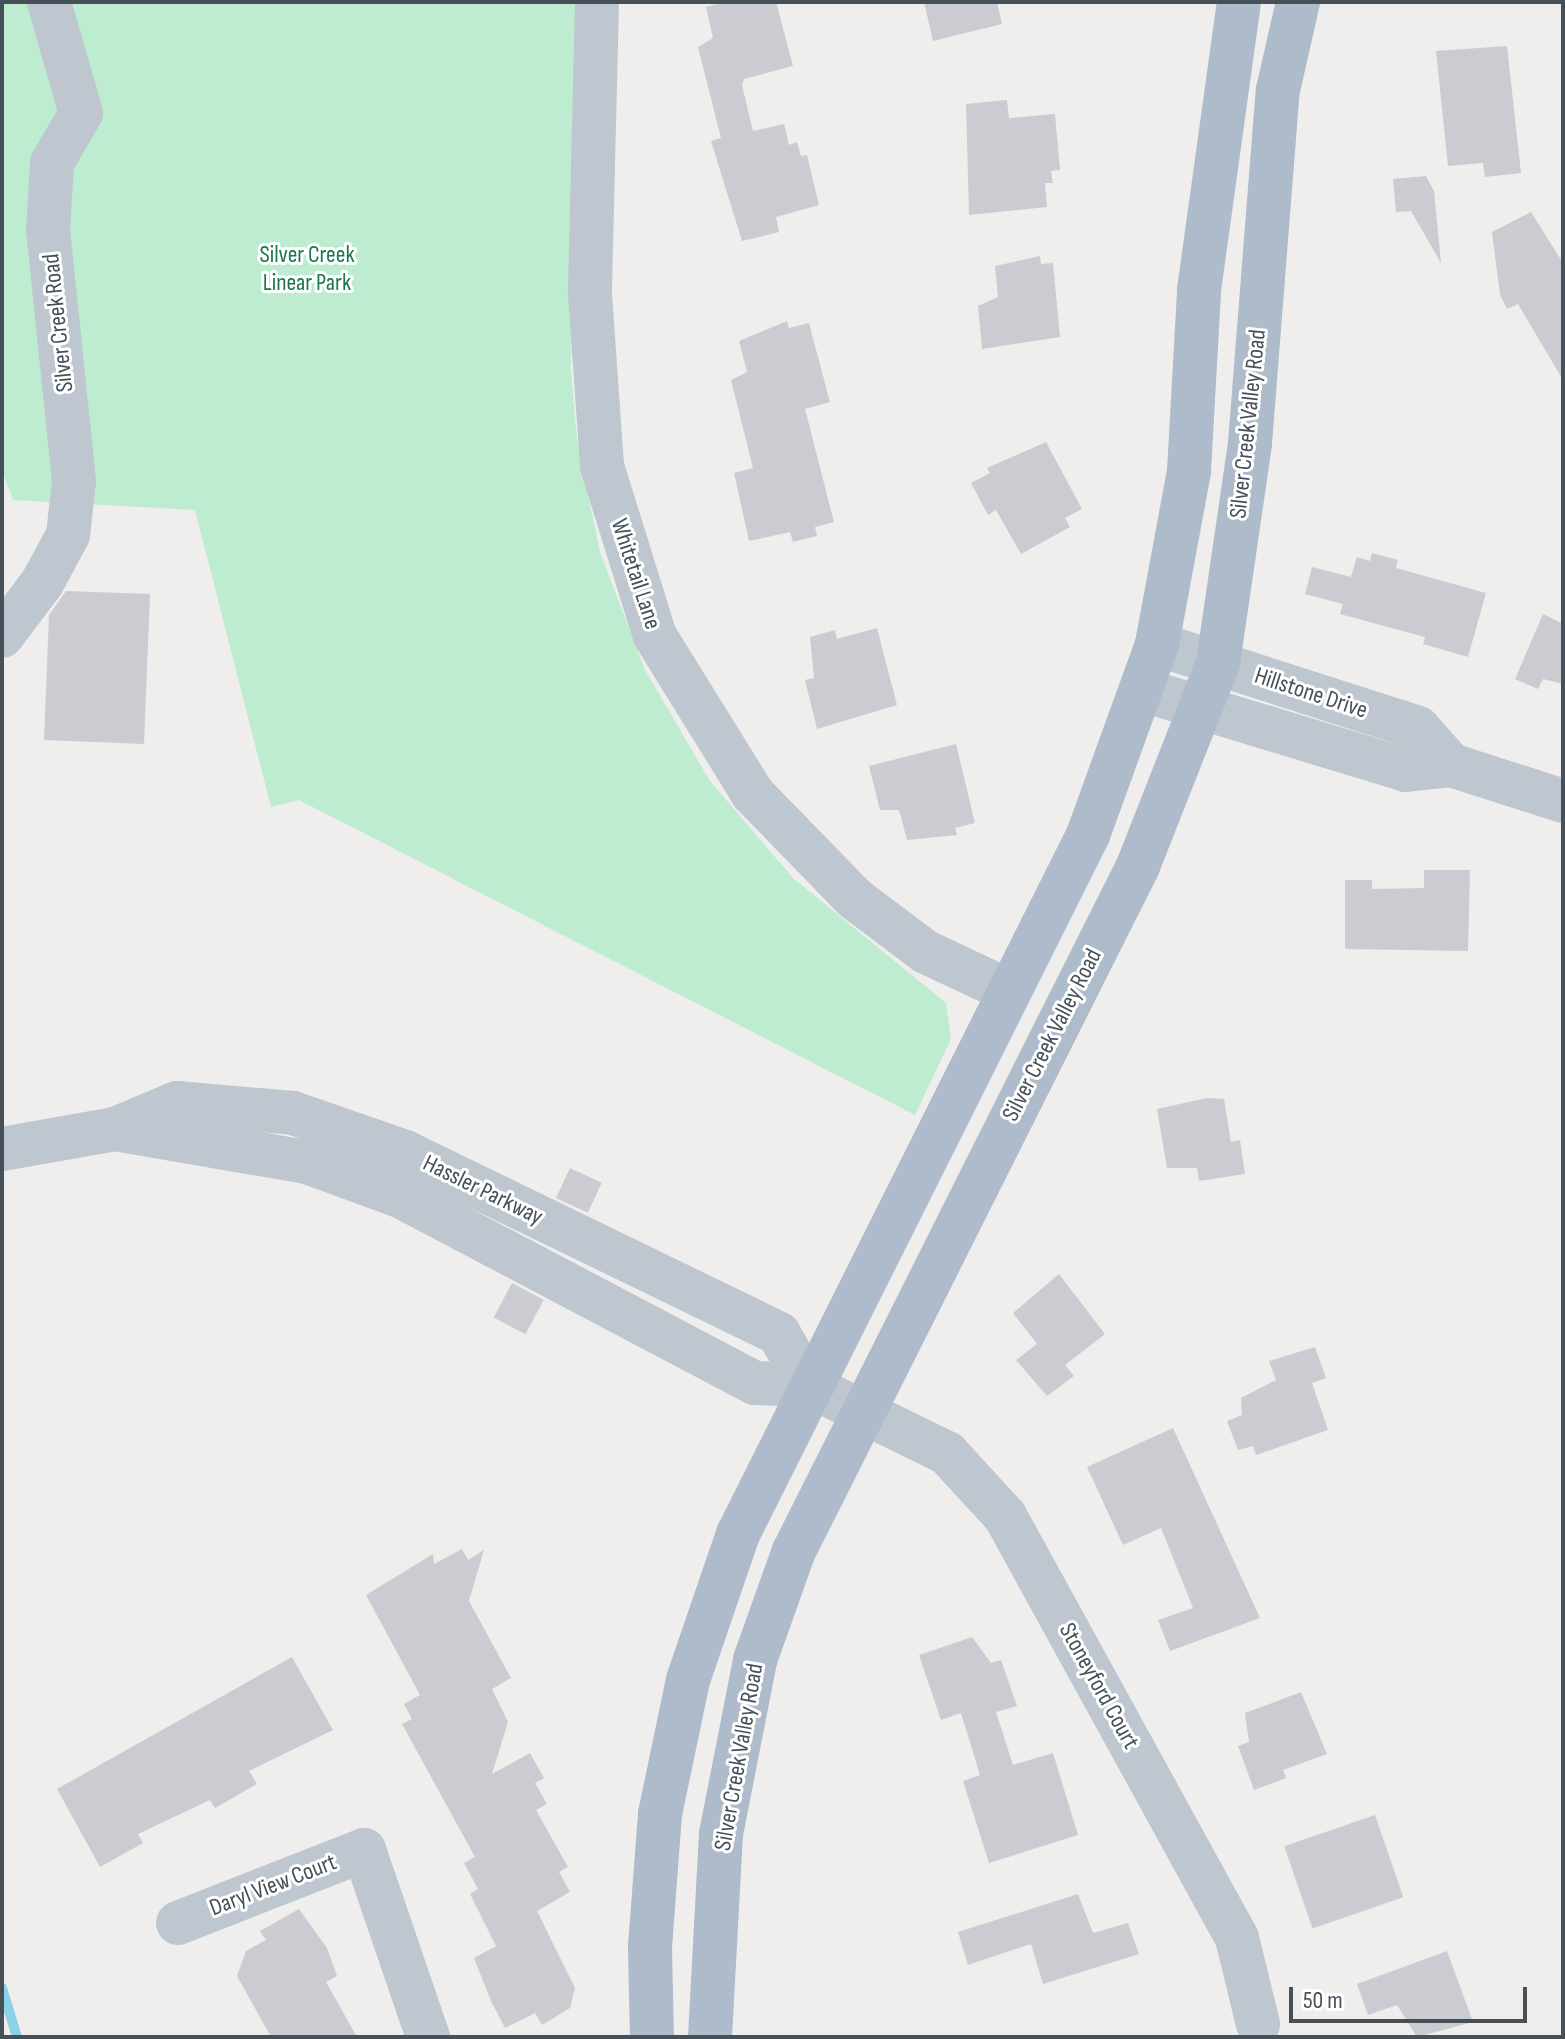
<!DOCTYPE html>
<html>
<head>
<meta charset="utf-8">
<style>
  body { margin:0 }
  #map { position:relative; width:1565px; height:2039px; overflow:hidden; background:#f0eded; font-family:"Sofia Sans Condensed",sans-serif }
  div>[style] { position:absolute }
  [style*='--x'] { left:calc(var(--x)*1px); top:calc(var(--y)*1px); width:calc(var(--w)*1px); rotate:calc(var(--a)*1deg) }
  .green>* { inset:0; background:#bdecd0 }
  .stream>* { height:10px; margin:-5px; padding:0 5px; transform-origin:5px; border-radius:5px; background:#8cd1e7 }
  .building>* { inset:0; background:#caccd2; transform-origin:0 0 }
  .minor>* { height:44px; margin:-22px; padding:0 22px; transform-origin:22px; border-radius:22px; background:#bec7cf }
  .major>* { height:44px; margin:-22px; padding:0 22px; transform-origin:22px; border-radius:22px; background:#aebbcb }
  span { translate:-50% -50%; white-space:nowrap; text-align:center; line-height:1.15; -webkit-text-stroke:6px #fff; paint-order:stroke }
  .park-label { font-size:24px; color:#1b764b }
  .street-label { font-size:24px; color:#465059 }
  .frame { position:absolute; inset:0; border:4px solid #465059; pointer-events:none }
  .scale { position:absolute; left:1289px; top:1987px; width:238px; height:36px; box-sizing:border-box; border:4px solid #465059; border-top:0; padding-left:10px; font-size:24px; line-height:28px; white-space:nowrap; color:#465059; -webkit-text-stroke:6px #fff; paint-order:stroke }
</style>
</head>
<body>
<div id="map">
  <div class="green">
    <div style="clip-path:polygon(2px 2px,576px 2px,571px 369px,577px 440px,600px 552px,645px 670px,710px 781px,793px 878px,946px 1003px,951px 1039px,915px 1115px,299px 800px,271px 807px,195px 510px,13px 500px,2px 471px)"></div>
  </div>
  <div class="stream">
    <div style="--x:2;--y:1988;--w:51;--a:73"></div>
  </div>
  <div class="building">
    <div style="clip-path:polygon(726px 2px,776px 2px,793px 66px,744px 79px,742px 85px,753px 131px,784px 124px,789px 145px,797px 142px,801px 156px,807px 155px,819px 205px,776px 217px,779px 232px,742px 241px,711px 141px,721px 138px,698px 47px,713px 38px,706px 7px)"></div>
    <div style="clip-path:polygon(924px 2px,997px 2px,1002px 24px,933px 41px)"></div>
    <div style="clip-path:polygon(1507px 46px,1521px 173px,1485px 177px,1483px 163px,1448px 166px,1436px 51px)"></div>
    <div style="clip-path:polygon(1007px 100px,1009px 118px,1055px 114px,1060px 170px,1051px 171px,1053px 183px,1045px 183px,1047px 207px,969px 215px,966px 104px)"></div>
    <div style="clip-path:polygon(1426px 176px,1434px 191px,1441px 263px,1411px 211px,1396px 212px,1393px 179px)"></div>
    <div style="clip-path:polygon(1531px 212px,1563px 263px,1563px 380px,1518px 304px,1507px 309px,1500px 295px,1492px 232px)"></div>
    <div style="clip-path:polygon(1040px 256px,1041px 264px,1053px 263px,1060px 337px,982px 349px,978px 306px,998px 297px,995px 266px)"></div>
    <div style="clip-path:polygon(787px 321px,789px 328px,809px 323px,830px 402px,805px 409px,834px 522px,815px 527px,817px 536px,793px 542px,790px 532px,749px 541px,734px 473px,753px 468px,731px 380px,747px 372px,739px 341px)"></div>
    <div style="clip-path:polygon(1046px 442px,1082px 509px,1065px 518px,1070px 527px,1021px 554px,996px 510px,988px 515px,971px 483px,990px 473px,987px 468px)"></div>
    <div style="clip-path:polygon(1372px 553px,1398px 560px,1396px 568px,1486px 593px,1468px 657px,1423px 644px,1425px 637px,1340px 614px,1343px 604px,1305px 594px,1312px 567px,1351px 577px,1357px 557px,1370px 561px)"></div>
    <div style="clip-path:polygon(66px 591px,150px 594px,144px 744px,44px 740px,49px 615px)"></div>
    <div style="clip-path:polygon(1543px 614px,1563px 624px,1563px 684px,1543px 679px,1538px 689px,1515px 679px)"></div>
    <div style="clip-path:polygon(877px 628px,897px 705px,817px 729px,805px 680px,814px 678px,810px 637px,835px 630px,837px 639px)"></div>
    <div style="clip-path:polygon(956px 744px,975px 823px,955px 828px,957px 835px,907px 840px,899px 810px,880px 810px,869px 766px)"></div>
    <div style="clip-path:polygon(1424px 870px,1470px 870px,1468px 951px,1345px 949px,1345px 880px,1372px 880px,1372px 889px,1424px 888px)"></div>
    <div style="clip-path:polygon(1207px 1098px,1224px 1099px,1231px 1142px,1240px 1140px,1245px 1174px,1199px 1181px,1197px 1168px,1167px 1168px,1157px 1109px)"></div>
    <div style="left:570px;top:1168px;width:35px;height:33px;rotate:25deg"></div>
    <div style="clip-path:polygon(1059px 1274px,1105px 1334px,1065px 1365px,1074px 1376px,1047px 1396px,1016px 1360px,1037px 1344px,1013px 1313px)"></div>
    <div style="left:512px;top:1283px;width:36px;height:39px;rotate:28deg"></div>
    <div style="clip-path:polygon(1315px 1347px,1326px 1378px,1312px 1383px,1328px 1430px,1256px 1455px,1253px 1446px,1238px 1450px,1227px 1421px,1242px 1415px,1241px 1398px,1276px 1380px,1269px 1361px)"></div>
    <div style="clip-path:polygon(1173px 1428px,1260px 1618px,1170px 1651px,1158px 1620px,1193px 1608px,1161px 1528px,1123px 1545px,1087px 1467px)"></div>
    <div style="clip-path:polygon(462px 1549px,468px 1560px,484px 1550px,469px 1601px,511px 1678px,492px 1689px,508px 1722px,492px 1774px,530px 1753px,544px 1778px,535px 1783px,547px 1804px,536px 1810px,568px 1867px,559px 1872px,570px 1892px,537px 1911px,575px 1988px,570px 2008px,542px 2025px,535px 2013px,505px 2028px,491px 2001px,474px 1958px,496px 1946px,470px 1894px,478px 1889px,464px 1863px,475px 1857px,402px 1724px,412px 1719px,404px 1704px,420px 1695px,366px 1595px,433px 1554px,434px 1564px)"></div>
    <div style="clip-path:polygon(972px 1637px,991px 1663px,1001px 1660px,1017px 1706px,996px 1712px,1013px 1765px,1053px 1753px,1078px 1835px,989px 1863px,963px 1781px,980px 1775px,961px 1713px,941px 1720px,919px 1655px)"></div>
    <div style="clip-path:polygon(292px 1657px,333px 1730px,249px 1771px,257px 1784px,215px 1808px,210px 1800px,138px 1834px,143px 1843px,100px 1867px,57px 1789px)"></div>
    <div style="clip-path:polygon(1301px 1692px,1327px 1754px,1283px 1770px,1286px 1778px,1254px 1790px,1238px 1746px,1249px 1742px,1245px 1713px)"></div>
    <div style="left:1375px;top:1815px;width:87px;height:96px;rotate:71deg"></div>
    <div style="clip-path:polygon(1078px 1894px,1093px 1933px,1128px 1923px,1139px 1954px,1043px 1984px,1031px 1944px,968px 1965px,958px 1932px)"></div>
    <div style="clip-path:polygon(299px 1909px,327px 1948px,337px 1976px,326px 1982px,357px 2037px,271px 2037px,237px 1976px,246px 1951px,266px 1940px,260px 1931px)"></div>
    <div style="clip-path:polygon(1447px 1951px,1473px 2022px,1417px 2037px,1397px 2005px,1368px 2015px,1357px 1984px)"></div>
  </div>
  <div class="minor">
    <div style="--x:597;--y:2;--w:292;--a:91.4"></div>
    <div style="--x:590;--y:294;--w:172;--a:86"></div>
    <div style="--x:602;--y:466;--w:178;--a:72.7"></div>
    <div style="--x:655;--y:636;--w:186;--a:58.2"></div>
    <div style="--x:753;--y:794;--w:145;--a:45.8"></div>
    <div style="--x:854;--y:898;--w:90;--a:36.9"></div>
    <div style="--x:926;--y:952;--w:92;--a:25.2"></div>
    <div style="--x:2;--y:636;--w:66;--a:-53"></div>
    <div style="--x:42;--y:583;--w:55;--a:-61.6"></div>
    <div style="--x:68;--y:535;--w:54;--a:-83.7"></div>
    <div style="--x:74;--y:481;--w:251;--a:-95.9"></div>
    <div style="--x:48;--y:231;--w:68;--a:-86.6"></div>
    <div style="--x:52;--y:163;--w:58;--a:-59.9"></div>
    <div style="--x:81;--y:113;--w:116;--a:-106.1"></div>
    <div style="--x:1157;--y:644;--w:274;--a:17.8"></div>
    <div style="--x:1418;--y:728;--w:50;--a:48.3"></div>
    <div style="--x:1143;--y:690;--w:275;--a:16.9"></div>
    <div style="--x:1406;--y:770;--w:45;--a:-6.3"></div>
    <div style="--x:1451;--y:765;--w:118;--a:17.8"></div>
    <div style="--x:115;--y:1129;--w:195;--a:9.8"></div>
    <div style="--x:307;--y:1162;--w:99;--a:20.1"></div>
    <div style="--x:400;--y:1196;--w:401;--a:27.8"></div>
    <div style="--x:755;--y:1383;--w:53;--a:2.2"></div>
    <div style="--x:808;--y:1385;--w:155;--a:26.1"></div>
    <div style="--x:947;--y:1453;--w:86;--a:47.4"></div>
    <div style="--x:1005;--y:1516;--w:482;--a:61.2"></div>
    <div style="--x:1237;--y:1938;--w:89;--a:76.3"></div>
    <div style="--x:2;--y:1149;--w:115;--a:-10"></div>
    <div style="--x:115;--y:1129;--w:67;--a:-22.8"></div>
    <div style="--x:177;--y:1103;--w:116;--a:4.9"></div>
    <div style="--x:293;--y:1113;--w:119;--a:19.2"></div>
    <div style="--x:405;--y:1152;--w:416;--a:25.9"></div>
    <div style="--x:779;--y:1334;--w:59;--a:60.4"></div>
    <div style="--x:178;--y:1923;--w:200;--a:-21.4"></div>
    <div style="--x:364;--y:1850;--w:198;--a:71.1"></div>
  </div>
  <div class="major">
    <div style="--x:652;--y:2037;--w:90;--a:-91.3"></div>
    <div style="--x:650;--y:1947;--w:133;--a:-85.7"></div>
    <div style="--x:660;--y:1814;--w:137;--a:-78.2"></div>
    <div style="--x:688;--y:1680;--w:154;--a:-71.1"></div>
    <div style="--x:738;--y:1534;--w:782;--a:-63.4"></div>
    <div style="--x:1088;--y:835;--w:203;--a:-70.1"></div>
    <div style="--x:1157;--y:644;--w:176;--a:-79.5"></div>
    <div style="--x:1189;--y:471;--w:181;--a:-86.8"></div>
    <div style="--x:1199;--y:290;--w:291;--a:-82.1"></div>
    <div style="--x:710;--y:2037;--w:203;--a:-86.9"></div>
    <div style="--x:721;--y:1834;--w:177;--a:-78.9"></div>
    <div style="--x:755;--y:1660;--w:114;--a:-70.4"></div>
    <div style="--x:793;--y:1553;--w:769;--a:-63.33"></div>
    <div style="--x:1138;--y:866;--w:218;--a:-68.5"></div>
    <div style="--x:1218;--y:663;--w:222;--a:-81.7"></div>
    <div style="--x:1250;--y:443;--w:354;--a:-85.5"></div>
    <div style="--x:1278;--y:90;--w:90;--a:-77.2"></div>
  </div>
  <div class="park-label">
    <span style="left:307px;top:269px">Silver Creek<br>Linear Park</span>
  </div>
  <div class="street-label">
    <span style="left:58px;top:323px;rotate:-96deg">Silver Creek Road</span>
    <span style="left:1248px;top:424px;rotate:-84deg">Silver Creek Valley Road</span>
    <span style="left:636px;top:574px;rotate:72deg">Whitetail Lane</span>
    <span style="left:1311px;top:693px;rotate:18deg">Hillstone Drive</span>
    <span style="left:1052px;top:1035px;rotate:-63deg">Silver Creek Valley Road</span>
    <span style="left:483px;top:1190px;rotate:26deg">Hassler Parkway</span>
    <span style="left:1099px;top:1686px;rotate:61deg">Stoneyford Court</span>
    <span style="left:739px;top:1757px;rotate:-80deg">Silver Creek Valley Road</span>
    <span style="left:273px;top:1885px;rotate:-21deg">Daryl View Court</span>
  </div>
  <div class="frame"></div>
  <div class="scale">50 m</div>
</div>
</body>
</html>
